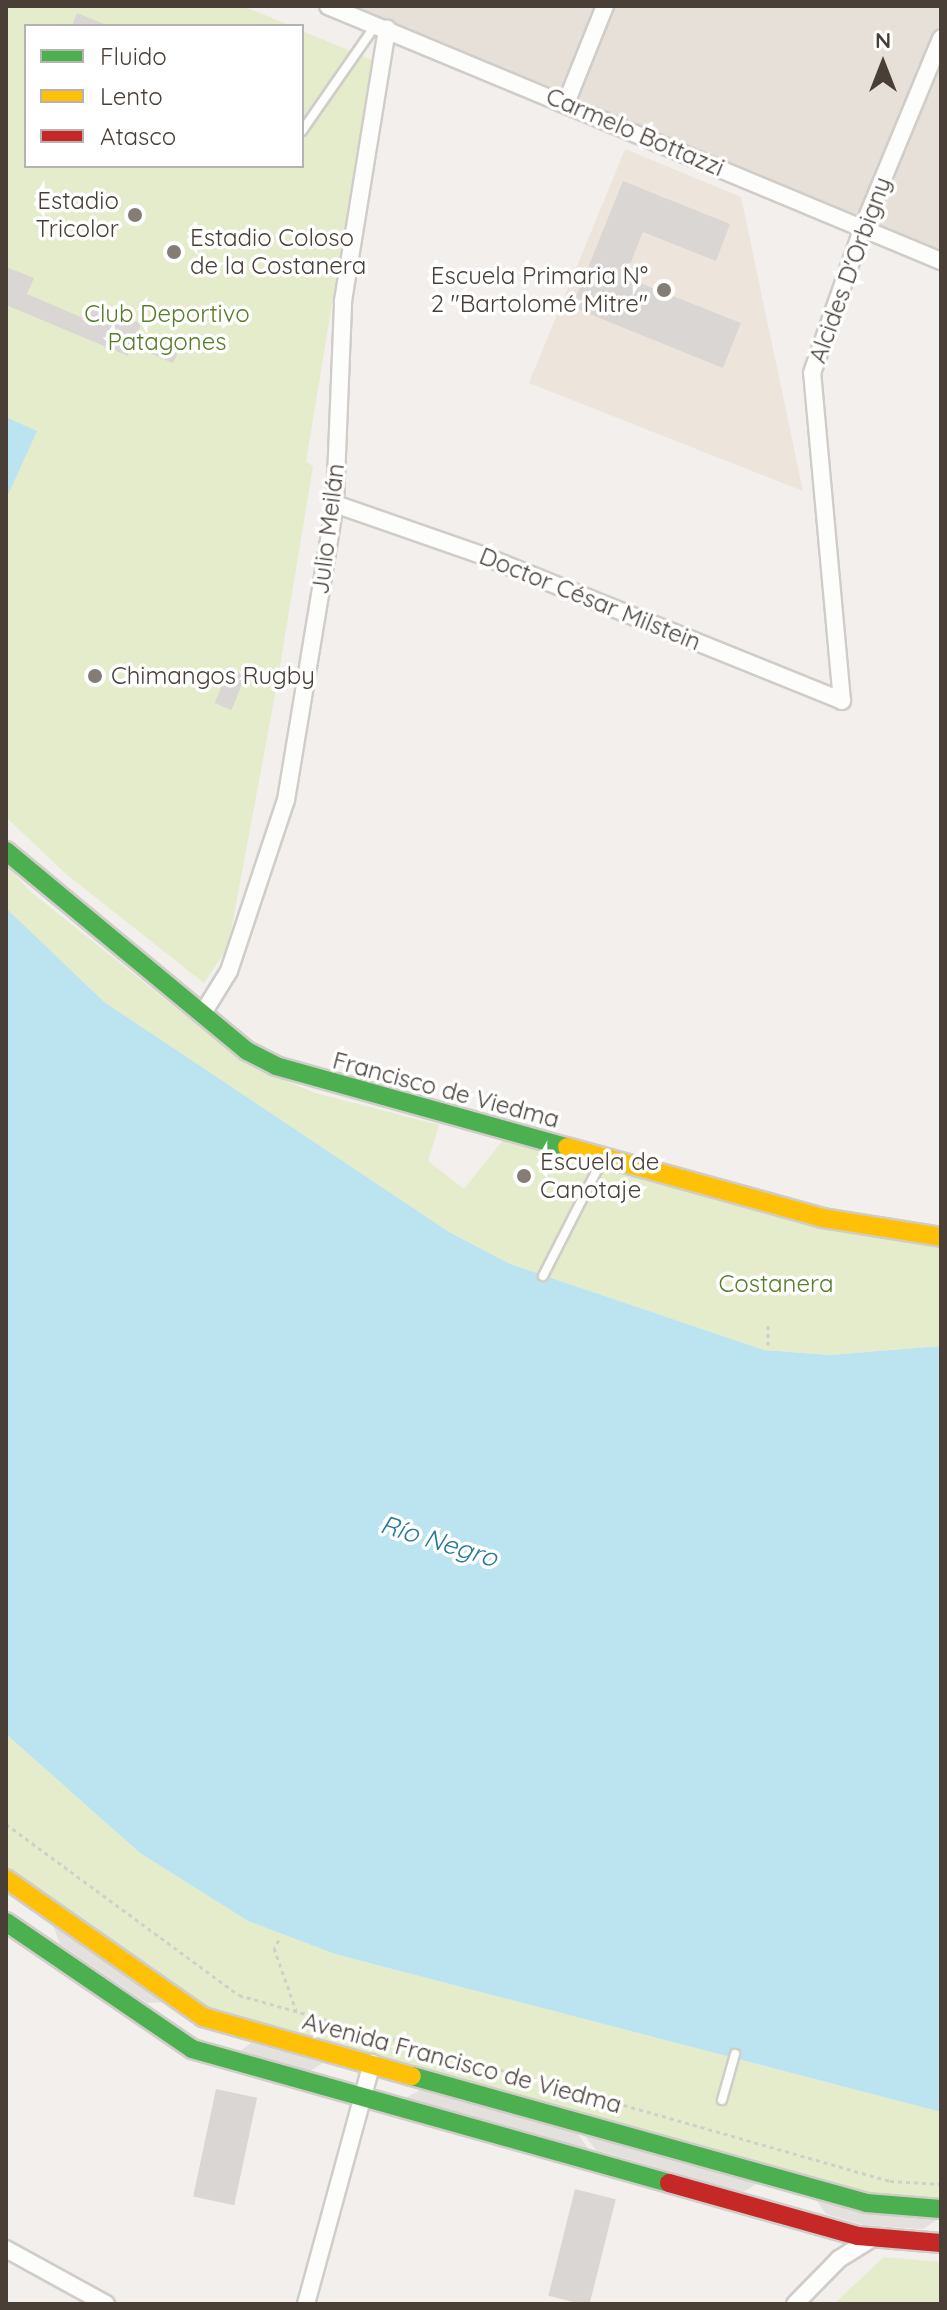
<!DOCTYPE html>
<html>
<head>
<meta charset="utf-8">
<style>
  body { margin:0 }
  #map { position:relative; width:947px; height:2310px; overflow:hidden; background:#f2efec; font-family:Quicksand,sans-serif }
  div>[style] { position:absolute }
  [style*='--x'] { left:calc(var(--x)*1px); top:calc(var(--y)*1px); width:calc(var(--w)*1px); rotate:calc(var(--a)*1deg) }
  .residential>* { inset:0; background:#e6e0d9 }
  .education>* { inset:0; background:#ede5db }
  .green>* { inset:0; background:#e4eccc }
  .parking>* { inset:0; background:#e4e0dd }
  .water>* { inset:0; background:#bce4f0 }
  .building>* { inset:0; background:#dad6d3; transform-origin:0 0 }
  .path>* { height:3px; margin-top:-1.5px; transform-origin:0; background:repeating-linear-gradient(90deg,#d2cfca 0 4px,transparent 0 8px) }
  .roads { filter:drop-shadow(2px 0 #d0cdc9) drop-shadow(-2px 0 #d0cdc9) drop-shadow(0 2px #d0cdc9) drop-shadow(0 -2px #d0cdc9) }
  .lane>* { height:8px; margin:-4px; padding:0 4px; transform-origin:4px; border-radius:4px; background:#fdfdfc }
  .street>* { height:16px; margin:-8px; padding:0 8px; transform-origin:8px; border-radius:8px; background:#fdfdfc }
  .fast>* { height:18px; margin:-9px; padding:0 9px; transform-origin:9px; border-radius:9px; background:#4caf50 }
  .slow>* { height:18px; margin:-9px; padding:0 9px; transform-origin:9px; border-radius:9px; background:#ffc107 }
  .jam>* { height:18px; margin:-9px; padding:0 9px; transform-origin:9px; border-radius:9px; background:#c62828 }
  .dots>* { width:22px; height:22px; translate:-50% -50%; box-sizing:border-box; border:4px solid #fff; border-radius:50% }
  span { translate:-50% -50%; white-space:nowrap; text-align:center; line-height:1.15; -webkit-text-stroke:7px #fff; paint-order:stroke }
  .street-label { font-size:24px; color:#493f37 }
  .poi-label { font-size:24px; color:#493f37 }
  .right { translate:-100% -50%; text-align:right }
  .left { translate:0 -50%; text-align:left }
  .park-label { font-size:24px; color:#567d28 }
  .water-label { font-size:26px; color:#277a97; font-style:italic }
  .frame { position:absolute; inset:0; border:8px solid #493f37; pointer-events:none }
  .legend { position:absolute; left:24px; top:24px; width:280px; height:144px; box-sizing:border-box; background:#fff; border:2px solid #b6b2af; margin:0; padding:10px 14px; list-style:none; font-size:24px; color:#493f37 }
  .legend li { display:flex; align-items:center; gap:16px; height:40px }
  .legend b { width:40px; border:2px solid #b6b2af }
  .north { position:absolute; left:843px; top:24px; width:80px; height:80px; -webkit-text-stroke:6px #fff; paint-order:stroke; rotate:0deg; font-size:22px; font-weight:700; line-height:32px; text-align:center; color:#493f37 }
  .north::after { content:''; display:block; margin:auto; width:28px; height:36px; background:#493f37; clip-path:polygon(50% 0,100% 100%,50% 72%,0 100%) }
</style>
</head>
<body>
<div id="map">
  <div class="residential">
    <div style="clip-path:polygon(328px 6px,941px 6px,941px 261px)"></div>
  </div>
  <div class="education">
    <div style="clip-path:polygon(625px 149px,741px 197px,803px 491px,529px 383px)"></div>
  </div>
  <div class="green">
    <div style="clip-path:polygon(6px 6px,243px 6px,291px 26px,26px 26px,26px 166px,302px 166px,302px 31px,372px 60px,306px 462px,313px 466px,277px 684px,228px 947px,204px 983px,66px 874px,6px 817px)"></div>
    <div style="clip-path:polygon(6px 865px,31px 892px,246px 1064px,315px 1093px,439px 1125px,428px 1161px,464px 1189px,503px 1140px,941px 1244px,941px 1346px,830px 1355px,764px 1350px,510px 1264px,449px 1232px,103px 1002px,6px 908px)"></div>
    <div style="clip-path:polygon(6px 1734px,140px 1853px,248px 1921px,335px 1954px,941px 2112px,941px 2202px,869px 2197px,206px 2009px,6px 1870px)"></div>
    <div style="clip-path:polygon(884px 2257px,941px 2262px,941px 2304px,834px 2304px)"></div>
  </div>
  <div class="parking">
    <div style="clip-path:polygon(50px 1917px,172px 2002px,147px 2003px,60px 1944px)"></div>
    <div style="clip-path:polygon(251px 2043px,323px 2063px,305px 2074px,236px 2054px)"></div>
    <div style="clip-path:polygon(422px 2089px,575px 2130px,592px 2154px,400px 2101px)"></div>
    <div style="clip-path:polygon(577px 2126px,763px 2180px,743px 2192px,596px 2150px)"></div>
    <div style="clip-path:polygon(812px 2194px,941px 2217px,923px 2229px,864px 2225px,826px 2214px)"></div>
  </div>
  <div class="water">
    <div style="clip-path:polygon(6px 417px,37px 431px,9px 493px,6px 492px)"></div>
    <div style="clip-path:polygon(6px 908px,104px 1002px,449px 1232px,510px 1264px,764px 1350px,830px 1355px,941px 1346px,941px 2112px,335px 1954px,248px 1921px,140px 1853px,6px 1734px)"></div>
  </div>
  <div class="building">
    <div style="clip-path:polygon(77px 13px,109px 26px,72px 26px)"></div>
    <div style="clip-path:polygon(623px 181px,730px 224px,716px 261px,643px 232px,625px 277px,741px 323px,723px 368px,572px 307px)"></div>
    <div style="clip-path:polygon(6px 267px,34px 278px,27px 294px,83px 318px,89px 302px,141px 324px,128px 356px,6px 305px)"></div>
    <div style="left:150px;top:341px;width:30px;height:11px;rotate:24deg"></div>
    <div style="left:229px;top:668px;width:18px;height:38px;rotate:22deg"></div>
    <div style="left:216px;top:2089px;width:42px;height:110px;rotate:12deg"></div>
    <div style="left:575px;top:2189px;width:42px;height:110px;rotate:14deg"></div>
  </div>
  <div class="path">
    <div style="--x:768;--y:1345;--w:22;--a:-90"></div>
    <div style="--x:6;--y:1824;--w:289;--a:36.3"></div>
    <div style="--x:239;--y:1995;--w:677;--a:15.95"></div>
    <div style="--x:890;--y:2181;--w:51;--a:3.4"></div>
    <div style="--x:279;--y:1940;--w:9;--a:122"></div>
    <div style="--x:274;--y:1948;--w:66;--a:70.5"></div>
  </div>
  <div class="roads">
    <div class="lane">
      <div style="--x:302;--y:131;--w:128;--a:-55.2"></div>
      <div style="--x:543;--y:1276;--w:132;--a:-63"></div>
      <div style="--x:722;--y:2100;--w:48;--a:-74.2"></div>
    </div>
    <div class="street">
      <div style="--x:328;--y:6;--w:664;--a:22.59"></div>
      <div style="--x:566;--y:103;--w:105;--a:-68.1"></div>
      <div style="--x:335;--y:504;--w:158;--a:19.2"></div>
      <div style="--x:484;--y:556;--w:386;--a:22"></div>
      <div style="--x:842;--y:701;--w:329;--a:-95.2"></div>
      <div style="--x:812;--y:373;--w:155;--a:-70.7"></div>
      <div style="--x:863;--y:227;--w:204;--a:-67.5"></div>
      <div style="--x:203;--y:1013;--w:49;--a:-58.2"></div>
      <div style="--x:229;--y:971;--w:180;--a:-71.6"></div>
      <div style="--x:286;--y:800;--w:300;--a:-80.6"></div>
      <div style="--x:335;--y:504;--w:203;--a:-87.7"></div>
      <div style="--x:343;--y:301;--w:276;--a:-80.8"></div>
      <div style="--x:6;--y:2249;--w:114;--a:28.8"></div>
      <div style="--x:306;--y:2304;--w:250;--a:-74.7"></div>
      <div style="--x:795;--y:2304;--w:63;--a:-45.6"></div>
      <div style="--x:839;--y:2259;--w:38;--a:-32"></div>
    </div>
    <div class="fast">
      <div style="--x:6;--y:851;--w:313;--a:39.7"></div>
      <div style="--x:247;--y:1051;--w:33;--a:27"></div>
      <div style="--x:276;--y:1066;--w:302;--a:15.6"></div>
      <div style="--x:6;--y:1922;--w:225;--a:34.3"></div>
      <div style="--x:192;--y:2049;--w:495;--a:15.7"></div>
      <div style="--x:412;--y:2076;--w:471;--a:15.6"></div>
      <div style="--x:866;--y:2203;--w:75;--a:4.6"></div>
    </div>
    <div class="slow">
      <div style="--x:567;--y:1147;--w:266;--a:15.5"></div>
      <div style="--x:823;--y:1218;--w:120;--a:9.1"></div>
      <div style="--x:6;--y:1879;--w:241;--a:35"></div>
      <div style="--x:203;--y:2017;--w:217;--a:15.8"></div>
    </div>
    <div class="jam">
      <div style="--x:669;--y:2183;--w:196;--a:15.7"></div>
      <div style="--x:858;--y:2236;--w:83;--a:4.8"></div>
    </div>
  </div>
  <div class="dots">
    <div style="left:135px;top:215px;background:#847d76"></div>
    <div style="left:174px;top:252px;background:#847d76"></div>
    <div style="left:664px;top:290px;background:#847d76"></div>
    <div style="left:95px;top:676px;background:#847d76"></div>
    <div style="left:524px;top:1176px;background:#847d76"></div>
  </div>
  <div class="street-label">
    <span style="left:635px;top:132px;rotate:23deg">Carmelo Bottazzi</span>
    <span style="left:850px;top:270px;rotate:-70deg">Alcides D'Orbigny</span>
    <span style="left:328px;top:529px;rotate:-83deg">Julio Meilán</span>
    <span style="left:590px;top:599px;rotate:22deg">Doctor César Milstein</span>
    <span style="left:446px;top:1090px;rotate:15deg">Francisco de Viedma</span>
    <span style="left:462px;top:2063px;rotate:15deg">Avenida Francisco de Viedma</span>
  </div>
  <div class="poi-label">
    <span class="right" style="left:119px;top:215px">Estadio<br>Tricolor</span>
    <span class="left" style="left:190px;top:252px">Estadio Coloso<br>de la Costanera</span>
    <span class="right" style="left:648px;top:290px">Escuela Primaria N°<br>2 "Bartolomé Mitre"</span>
    <span class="left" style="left:111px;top:676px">Chimangos Rugby</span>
    <span class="left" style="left:540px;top:1176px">Escuela de<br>Canotaje</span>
  </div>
  <div class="park-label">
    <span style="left:167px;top:328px">Club Deportivo<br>Patagones</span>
    <span style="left:776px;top:1284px">Costanera</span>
  </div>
  <div class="water-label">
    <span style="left:439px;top:1541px;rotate:17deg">Río Negro</span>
  </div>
  <div class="frame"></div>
  <ul class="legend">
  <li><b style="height:10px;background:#4caf50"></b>Fluido</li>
  <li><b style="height:10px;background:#ffc107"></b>Lento</li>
  <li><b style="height:10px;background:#c62828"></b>Atasco</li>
  </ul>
  <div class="north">N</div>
</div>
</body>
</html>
